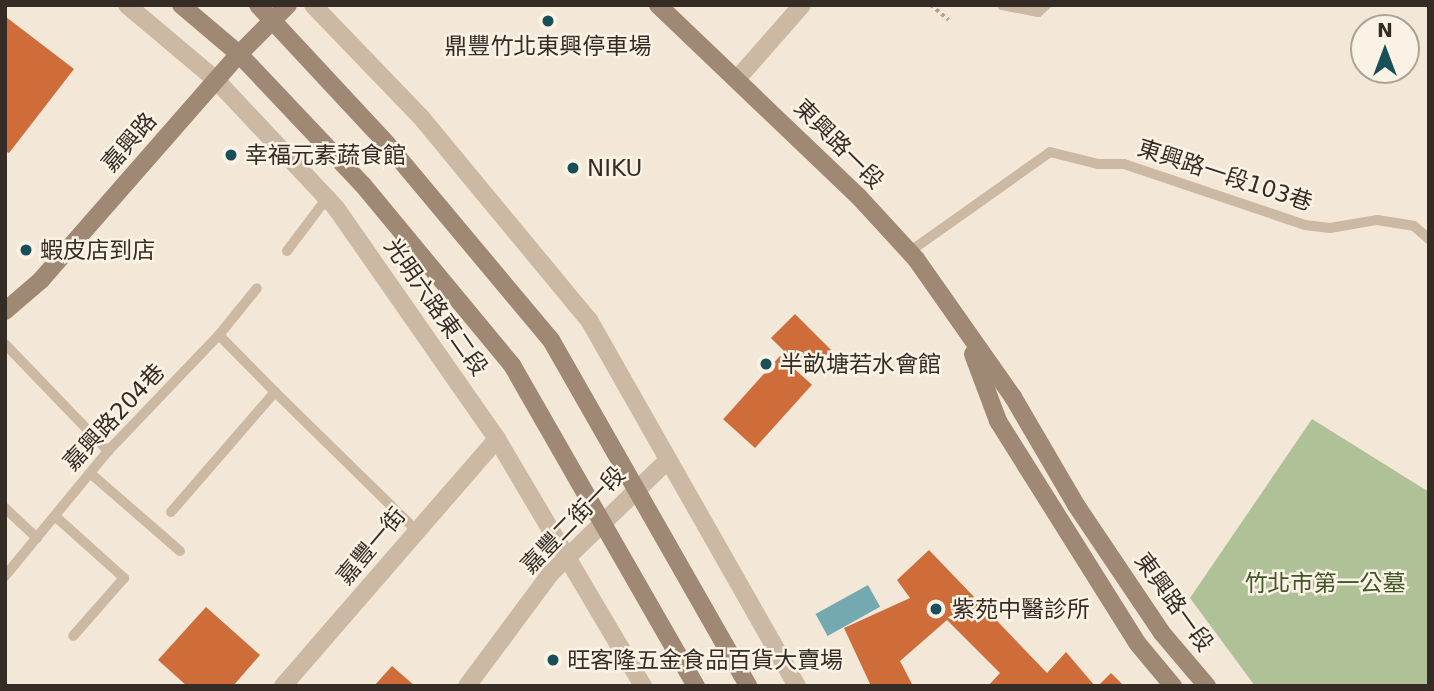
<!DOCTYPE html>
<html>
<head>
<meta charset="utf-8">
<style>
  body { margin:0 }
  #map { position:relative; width:1434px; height:691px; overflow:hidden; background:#f3e8d7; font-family:"DejaVu Sans","Noto Sans TC",sans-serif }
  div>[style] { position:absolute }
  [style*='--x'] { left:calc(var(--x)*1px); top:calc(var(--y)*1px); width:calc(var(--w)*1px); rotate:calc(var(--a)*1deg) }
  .green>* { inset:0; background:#afc297 }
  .water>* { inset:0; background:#75a9b1; transform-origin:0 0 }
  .building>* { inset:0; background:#ce6c3a; transform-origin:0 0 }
  .path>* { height:3.5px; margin-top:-1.75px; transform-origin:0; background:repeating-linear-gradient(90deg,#b7a38d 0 3.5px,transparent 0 7px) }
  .lane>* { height:10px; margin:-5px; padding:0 5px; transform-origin:5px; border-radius:5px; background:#cbb9a3 }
  .street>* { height:18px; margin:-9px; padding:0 9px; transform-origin:9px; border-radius:9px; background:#cbb9a3 }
  .secondary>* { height:18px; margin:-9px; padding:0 9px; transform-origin:9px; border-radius:9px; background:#9f8874 }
  .dots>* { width:19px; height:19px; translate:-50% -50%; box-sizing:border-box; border:4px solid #faf2e4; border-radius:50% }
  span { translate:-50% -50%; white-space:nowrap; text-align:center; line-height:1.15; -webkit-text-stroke:5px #faf2e4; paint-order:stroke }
  .poi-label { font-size:23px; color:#352c25 }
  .left { translate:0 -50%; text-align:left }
  .street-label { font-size:23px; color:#352c25 }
  .park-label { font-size:23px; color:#405528 }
  .frame { position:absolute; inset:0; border:7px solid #352c25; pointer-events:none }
  .north { position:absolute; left:1350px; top:14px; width:70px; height:70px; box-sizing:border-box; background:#faf2e4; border:2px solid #aba398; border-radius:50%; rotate:0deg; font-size:19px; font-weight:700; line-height:28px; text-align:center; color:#352c25 }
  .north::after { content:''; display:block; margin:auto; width:24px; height:32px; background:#194f59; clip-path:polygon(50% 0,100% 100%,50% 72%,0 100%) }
</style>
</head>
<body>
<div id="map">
  <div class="green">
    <div style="clip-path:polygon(1312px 419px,1429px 492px,1429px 686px,1255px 686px,1190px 598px)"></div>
  </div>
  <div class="water">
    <div style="left:868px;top:585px;width:25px;height:60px;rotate:61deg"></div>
  </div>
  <div class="building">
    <div style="clip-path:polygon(6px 17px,74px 69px,9px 153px,5px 151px)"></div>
    <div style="left:795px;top:314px;width:51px;height:34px;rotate:45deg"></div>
    <div style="left:780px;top:356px;width:43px;height:85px;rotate:42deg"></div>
    <div style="clip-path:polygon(929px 550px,1047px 673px,1066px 652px,1095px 686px,988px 686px,1000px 673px,947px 620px,900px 661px,913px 686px,871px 686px,844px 628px,910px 598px,897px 580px)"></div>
    <div style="clip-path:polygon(206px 607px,260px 655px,233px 686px,187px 686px,158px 660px)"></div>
    <div style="clip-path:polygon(392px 666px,415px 686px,374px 686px)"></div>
    <div style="clip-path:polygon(1111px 673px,1124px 686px,1098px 686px)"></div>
  </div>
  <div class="path">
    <div style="--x:931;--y:5;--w:23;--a:40"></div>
  </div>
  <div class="lane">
    <div style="--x:1002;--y:5;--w:37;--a:11"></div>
    <div style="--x:1038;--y:12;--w:11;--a:-41"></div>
    <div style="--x:287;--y:251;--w:66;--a:-53"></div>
    <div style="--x:909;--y:252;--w:173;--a:-35.3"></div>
    <div style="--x:1050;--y:152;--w:49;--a:14"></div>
    <div style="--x:1098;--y:164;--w:26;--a:0"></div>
    <div style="--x:1124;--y:164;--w:191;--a:18.6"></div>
    <div style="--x:1305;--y:225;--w:25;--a:7"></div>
    <div style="--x:1330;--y:228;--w:48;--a:-9.7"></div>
    <div style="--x:1377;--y:220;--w:37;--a:9"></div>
    <div style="--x:1414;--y:226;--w:20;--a:41"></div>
    <div style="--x:5;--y:344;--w:149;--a:46.1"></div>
    <div style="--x:275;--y:392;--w:197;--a:44.4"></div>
    <div style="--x:90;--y:473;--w:119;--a:40.9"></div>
    <div style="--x:5;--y:508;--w:44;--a:43.2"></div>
    <div style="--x:171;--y:512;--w:159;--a:-49.1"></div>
    <div style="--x:275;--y:392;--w:80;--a:-134.5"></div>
    <div style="--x:55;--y:516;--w:93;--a:41.9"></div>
    <div style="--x:124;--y:578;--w:77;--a:131.3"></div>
    <div style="--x:5;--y:576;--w:162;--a:-50.5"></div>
    <div style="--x:108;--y:451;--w:161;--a:-46.3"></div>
    <div style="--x:219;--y:335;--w:60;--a:-51"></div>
  </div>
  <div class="street">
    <div style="--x:127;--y:5;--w:116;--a:40.1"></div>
    <div style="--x:216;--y:80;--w:175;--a:46.8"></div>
    <div style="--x:336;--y:208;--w:282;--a:55.1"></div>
    <div style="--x:497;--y:439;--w:287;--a:59.4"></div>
    <div style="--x:313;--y:5;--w:154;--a:46.1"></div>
    <div style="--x:420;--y:116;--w:265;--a:50.4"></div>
    <div style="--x:589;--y:320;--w:421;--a:60.4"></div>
    <div style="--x:737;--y:79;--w:98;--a:-48.7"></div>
    <div style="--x:283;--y:686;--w:327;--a:-49.1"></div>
    <div style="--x:467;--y:686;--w:141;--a:-53.4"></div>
    <div style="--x:551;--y:573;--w:163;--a:-44"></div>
  </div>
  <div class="secondary">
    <div style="--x:181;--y:5;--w:76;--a:40.2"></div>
    <div style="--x:239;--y:54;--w:180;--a:46.6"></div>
    <div style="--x:363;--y:185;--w:234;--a:50.4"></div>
    <div style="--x:512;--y:365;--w:370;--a:60.2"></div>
    <div style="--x:258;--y:5;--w:190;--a:47.1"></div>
    <div style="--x:387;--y:144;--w:256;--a:50.1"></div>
    <div style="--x:551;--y:340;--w:398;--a:60.3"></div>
    <div style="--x:658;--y:5;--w:278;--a:43.7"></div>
    <div style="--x:859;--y:197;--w:84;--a:47.4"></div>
    <div style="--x:916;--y:259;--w:169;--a:54.9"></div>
    <div style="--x:1013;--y:397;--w:125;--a:59.7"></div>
    <div style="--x:1076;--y:505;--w:154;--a:56.1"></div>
    <div style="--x:1162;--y:633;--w:70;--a:49.7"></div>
    <div style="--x:5;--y:311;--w:48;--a:-40.7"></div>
    <div style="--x:41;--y:280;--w:300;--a:-48.8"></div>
    <div style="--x:239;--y:54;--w:69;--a:-45"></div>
    <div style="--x:973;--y:354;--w:72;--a:69.5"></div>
    <div style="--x:998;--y:421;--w:263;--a:57.9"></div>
    <div style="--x:1138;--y:644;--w:55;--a:50.2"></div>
  </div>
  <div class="dots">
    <div style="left:548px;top:21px;background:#194f59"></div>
    <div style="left:231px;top:155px;background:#194f59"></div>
    <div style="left:573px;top:168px;background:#194f59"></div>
    <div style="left:26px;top:250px;background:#194f59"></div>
    <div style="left:766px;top:364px;background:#194f59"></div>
    <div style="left:936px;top:609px;background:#194f59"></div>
    <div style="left:553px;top:660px;background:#194f59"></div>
  </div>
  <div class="poi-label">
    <span style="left:548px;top:46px">鼎豐竹北東興停車場</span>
    <span class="left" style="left:245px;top:155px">幸福元素蔬食館</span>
    <span class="left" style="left:587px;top:168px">NIKU</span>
    <span class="left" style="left:40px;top:250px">蝦皮店到店</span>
    <span class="left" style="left:780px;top:364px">半畝塘若水會館</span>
    <span class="left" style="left:952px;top:609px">紫苑中醫診所</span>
    <span class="left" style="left:567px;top:660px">旺客隆五金食品百貨大賣場</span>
  </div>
  <div class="street-label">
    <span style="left:129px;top:142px;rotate:-49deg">嘉興路</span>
    <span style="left:839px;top:144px;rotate:45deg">東興路一段</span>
    <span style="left:1225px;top:175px;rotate:18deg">東興路一段103巷</span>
    <span style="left:436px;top:307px;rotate:55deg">光明六路東二段</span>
    <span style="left:114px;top:417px;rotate:-47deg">嘉興路204巷</span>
    <span style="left:573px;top:520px;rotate:-46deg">嘉豐二街一段</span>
    <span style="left:371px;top:546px;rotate:-50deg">嘉豐一街</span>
    <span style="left:1174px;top:602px;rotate:54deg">東興路一段</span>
  </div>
  <div class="park-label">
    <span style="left:1325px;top:583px">竹北市第一公墓</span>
  </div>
  <div class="frame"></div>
  <div class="north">N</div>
</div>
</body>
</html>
